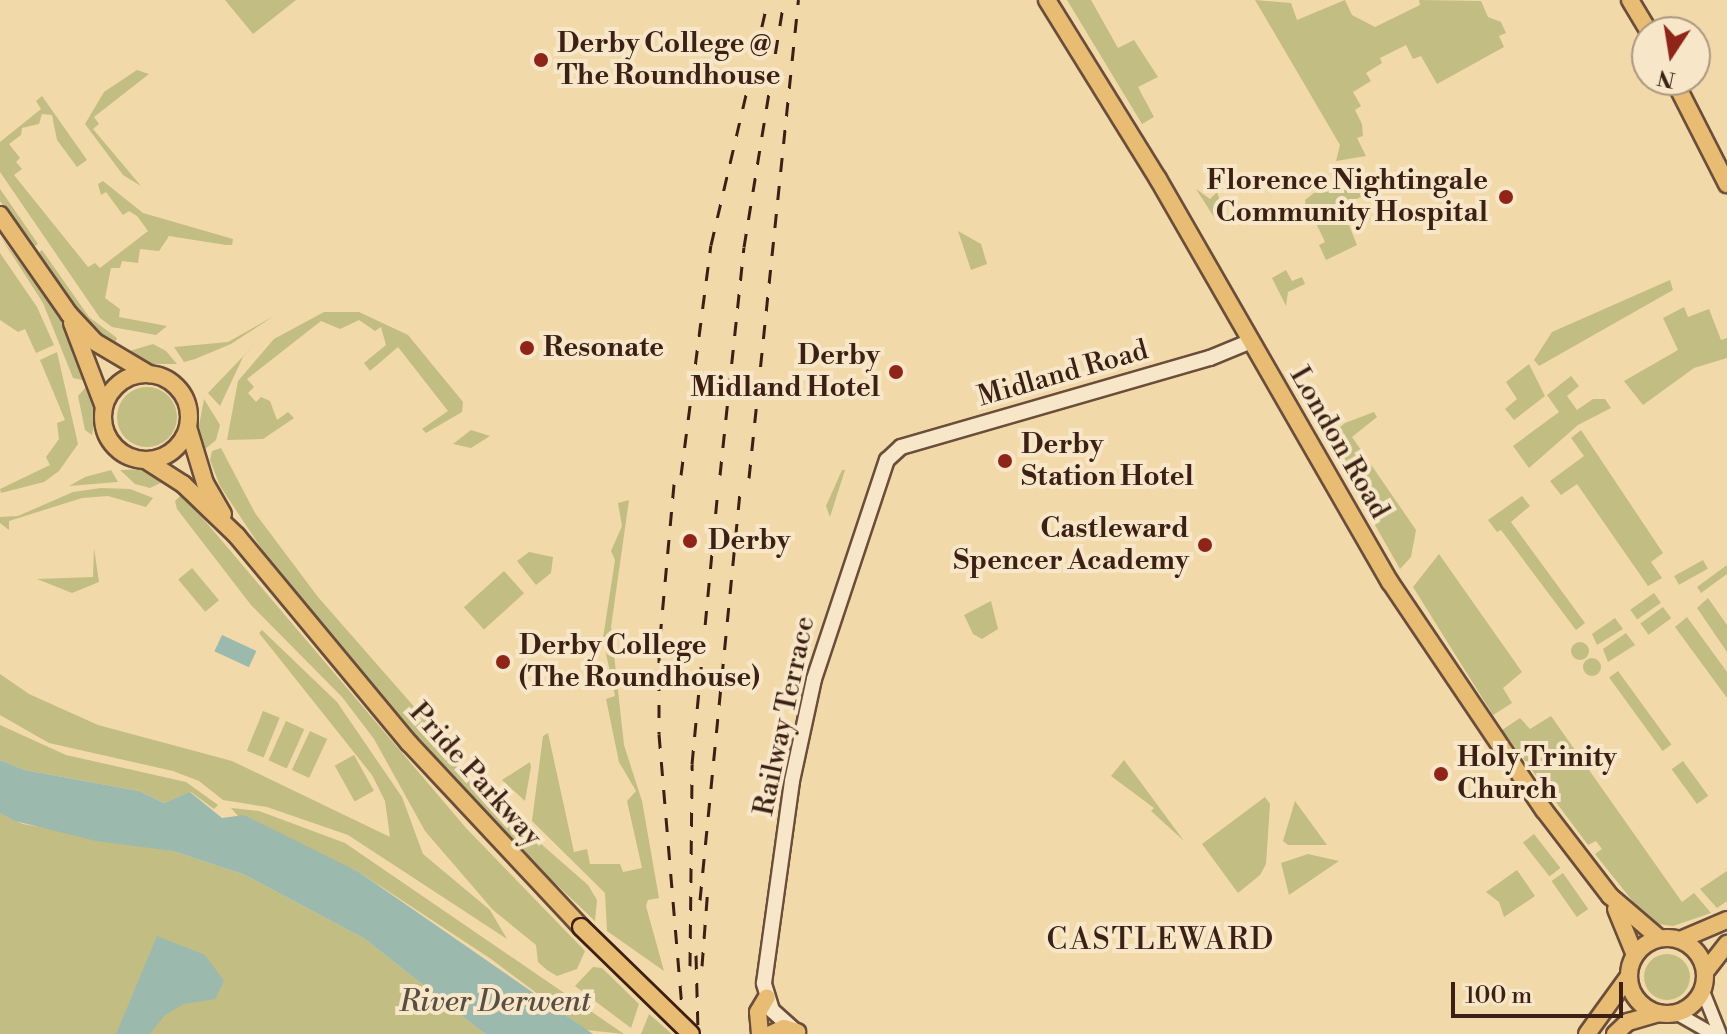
<!DOCTYPE html>
<html>
<head>
<meta charset="utf-8">
<style>
  body { margin:0 }
  #map { position:relative; width:1727px; height:1034px; overflow:hidden; background:#f2d9a9; font-family:"Libre Bodoni",serif }
  div>[style] { position:absolute }
  [style*='--x'] { left:calc(var(--x)*1px); top:calc(var(--y)*1px); width:calc(var(--w)*1px); rotate:calc(var(--a)*1deg) }
  .green>* { inset:0; background:#c2bd83; transform-origin:0 0 }
  .round { border-radius:50% }
  .water>* { inset:0; background:#9cb9ae; transform-origin:0 0 }
  .roads { filter:drop-shadow(2px 0 #6a4e3a) drop-shadow(-2px 0 #6a4e3a) drop-shadow(0 2px #6a4e3a) drop-shadow(0 -2px #6a4e3a) }
  .tertiary>* { height:12px; margin:-6px; padding:0 6px; transform-origin:6px; border-radius:6px; background:#f7e6c7 }
  .secondary>* { height:14px; margin:-7px; padding:0 7px; transform-origin:7px; border-radius:7px; background:#f7e6c7 }
  .primary>* { height:16px; margin:-8px; padding:0 8px; transform-origin:8px; border-radius:8px; background:#e9bc74 }
  .primary>.ring { margin:-8px; padding:0; box-sizing:content-box; background:none; border:16px solid #e9bc74; border-radius:50% }
  .rail>* { height:3px; margin-top:-1.5px; transform-origin:0; background:repeating-linear-gradient(90deg,#3c2015 0 14px,transparent 0 28px) }
  .bridges { filter:drop-shadow(2px 0 #3c2015) drop-shadow(-2px 0 #3c2015) drop-shadow(0 2px #3c2015) drop-shadow(0 -2px #3c2015) }
  .primary-bridge>* { height:16px; margin:-8px; padding:0 8px; transform-origin:8px; border-radius:8px; background:#e9bc74 }
  .dots>* { width:22px; height:22px; translate:-50% -50%; box-sizing:border-box; border:4px solid #f7e6c7; border-radius:50% }
  span { translate:-50% -50%; white-space:nowrap; text-align:center; line-height:1.15; -webkit-text-stroke:8px #f7e6c7; paint-order:stroke }
  .poi-label { font-size:28px; color:#3c2015; font-weight:700 }
  .left { translate:0 -50%; text-align:left }
  .right { translate:-100% -50%; text-align:right }
  .street-label { font-size:28px; color:#3c2015 }
  .neighbourhood-label { font-size:30px; color:#3c2015; letter-spacing:2px }
  .water-label { font-size:30px; color:#594e43; font-style:italic }
  .north { position:absolute; left:1631px; top:16px; width:80px; height:80px; box-sizing:border-box; background:#f7e6c7; border:2px solid #ac9780; border-radius:50%; rotate:192deg; font-size:22px; font-weight:700; line-height:32px; text-align:center; color:#3c2015 }
  .north::after { content:''; display:block; margin:auto; width:28px; height:36px; background:#8f2418; clip-path:polygon(50% 0,100% 100%,50% 72%,0 100%) }
  .scale { position:absolute; left:1451px; top:982px; width:172px; height:36px; box-sizing:border-box; border:4px solid #3c2015; border-top:0; padding-left:10px; font-size:24px; line-height:28px; white-space:nowrap; color:#3c2015; -webkit-text-stroke:6px #f7e6c7; paint-order:stroke }
</style>
</head>
<body>
<div id="map">
  <div class="green">
    <div style="clip-path:polygon(225px 0,296px 0,253px 34px)"></div>
    <div style="clip-path:polygon(1067px 0,1091px 0,1118px 48px,1134px 40px,1158px 77px,1138px 87px,1154px 117px,1142px 124px)"></div>
    <div style="clip-path:polygon(1255px 0,1291px 3px,1297px 20px,1345px 0,1352px 15px,1375px 27px,1420px 5px,1419px 0,1481px 1px,1488px 17px,1501px 22px,1506px 33px,1499px 36px,1504px 47px,1437px 84px,1421px 56px,1413px 59px,1406px 45px,1380px 58px,1382px 63px,1366px 73px,1371px 81px,1353px 92px,1361px 106px,1355px 110px,1362px 124px,1363px 136px,1357px 138px,1366px 156px,1336px 161px,1340px 145px)"></div>
    <div style="clip-path:polygon(137px 70px,149px 74px,94px 117px,99px 124px,93px 129px,141px 186px,123px 175px,85px 124px,104px 92px)"></div>
    <div style="clip-path:polygon(42px 96px,87px 160px,77px 167px,57px 140px,52px 115px,42px 114px,39px 124px,22px 128px,21px 135px,9px 144px,20px 158px,16px 162px,22px 169px,14px 175px,88px 267px,95px 263px,100px 268px,148px 231px,137px 216px,129px 211px,123px 215px,106px 192px,101px 195px,98px 184px,103px 181px,143px 213px,233px 239px,232px 245px,226px 245px,169px 236px,159px 251px,140px 249px,138px 263px,122px 261px,120px 268px,111px 268px,105px 298px,120px 309px,119px 317px,167px 326px,156px 335px,112px 327px,100px 318px,0 172px,0 142px,41px 109px,36px 101px)"></div>
    <div style="clip-path:polygon(1384px 176px,1392px 185px,1341px 205px,1357px 245px,1326px 260px,1319px 245px,1325px 242px,1314px 219px,1307px 221px,1305px 200px,1314px 193px,1354px 189px)"></div>
    <div style="clip-path:polygon(0 189px,38px 244px,32px 248px,0 201px)"></div>
    <div style="clip-path:polygon(1196px 189px,1210px 199px,1217px 192px,1225px 218px,1214px 217px)"></div>
    <div style="clip-path:polygon(958px 231px,981px 244px,987px 264px,971px 270px)"></div>
    <div style="clip-path:polygon(0 236px,62px 319px,87px 376px,82px 380px,73px 378px,43px 303px)"></div>
    <div style="clip-path:polygon(42px 250px,89px 317px,117px 338px,113px 349px,75px 308px,37px 254px)"></div>
    <div style="clip-path:polygon(0 253px,37px 307px,54px 345px,36px 353px,25px 329px,18px 332px,0 320px)"></div>
    <div style="clip-path:polygon(1286px 270px,1292px 281px,1302px 277px,1305px 284px,1288px 292px,1286px 306px,1272px 278px)"></div>
    <div style="clip-path:polygon(1670px 280px,1673px 290px,1539px 366px,1534px 360px,1552px 332px)"></div>
    <div style="clip-path:polygon(1684px 307px,1688px 317px,1709px 309px,1721px 340px,1727px 338px,1727px 358px,1694px 368px,1643px 405px,1624px 381px,1678px 350px,1663px 318px)"></div>
    <div style="clip-path:polygon(324px 312px,359px 312px,408px 335px,463px 402px,462px 412px,426px 433px,422px 429px,448px 411px,398px 347px,370px 371px,364px 363px,386px 345px,381px 327px,375px 331px,359px 320px,340px 329px,321px 321px,247px 379px,254px 387px,248px 393px,256px 402px,261px 397px,270px 401px,277px 420px,288px 412px,294px 418px,263px 439px,227px 440px,238px 381px,274px 339px)"></div>
    <div style="clip-path:polygon(274px 316px,231px 344px,195px 359px,184px 362px,174px 347px,228px 342px)"></div>
    <div style="clip-path:polygon(153px 344px,166px 351px,177px 364px,145px 364px,126px 352px)"></div>
    <div style="clip-path:polygon(255px 344px,243px 357px,220px 406px,208px 393px)"></div>
    <div style="clip-path:polygon(57px 352px,78px 444px,59px 471px,44px 482px,1px 493px,0 489px,50px 465px,46px 457px,59px 439px,57px 423px,65px 420px,40px 360px)"></div>
    <div style="clip-path:polygon(1529px 364px,1545px 396px,1514px 420px,1505px 409px,1517px 399px,1506px 382px)"></div>
    <div style="clip-path:polygon(1571px 376px,1579px 386px,1567px 396px,1577px 410px,1593px 399px,1605px 399px,1611px 408px,1578px 425px,1529px 468px,1513px 446px,1559px 412px,1547px 395px)"></div>
    <div style="clip-path:polygon(88px 385px,96px 410px,92px 435px,85px 430px,78px 396px)"></div>
    <div class="round" style="left:117px;top:387px;width:60px;height:60px"></div>
    <div style="clip-path:polygon(204px 399px,220px 425px,216px 440px,204px 450px,199px 426px)"></div>
    <div style="clip-path:polygon(1374px 412px,1377px 417px,1352px 437px,1416px 530px,1411px 557px,1400px 569px,1326px 439px,1345px 423px)"></div>
    <div style="clip-path:polygon(471px 430px,490px 436px,471px 448px,453px 444px)"></div>
    <div style="clip-path:polygon(1581px 430px,1663px 553px,1651px 562px,1662px 578px,1648px 586px,1577px 484px,1561px 495px,1550px 481px,1584px 456px,1571px 438px)"></div>
    <div style="clip-path:polygon(221px 448px,255px 513px,318px 597px,452px 750px,483px 801px,491px 810px,499px 807px,588px 885px,597px 900px,595px 921px,482px 814px,269px 560px,220px 486px,210px 460px,212px 451px)"></div>
    <div style="clip-path:polygon(147px 469px,169px 479px,150px 488px,135px 484px,120px 470px)"></div>
    <div style="clip-path:polygon(111px 470px,118px 482px,69px 486px,85px 477px)"></div>
    <div style="clip-path:polygon(842px 470px,845px 470px,830px 517px,826px 506px)"></div>
    <div style="clip-path:polygon(101px 488px,130px 489px,153px 498px,146px 507px,108px 496px,82px 498px,9px 521px,9px 530px,0 523px,0 517px,18px 516px,73px 492px)"></div>
    <div style="clip-path:polygon(182px 494px,466px 828px,585px 951px,577px 969px,557px 976px,547px 970px,538px 962px,536px 945px,493px 910px,425px 831px,374px 739px,342px 697px,251px 605px,177px 509px,175px 501px)"></div>
    <div style="clip-path:polygon(1522px 496px,1530px 506px,1511px 522px,1585px 623px,1576px 630px,1501px 530px,1497px 532px,1488px 520px)"></div>
    <div style="clip-path:polygon(629px 500px,611px 627px,624px 745px,642px 801px,659px 898px,648px 900px,646px 906px,664px 971px,607px 931px,605px 893px,532px 821px,543px 736px,548px 733px,574px 852px,587px 849px,590px 864px,620px 864px,623px 872px,642px 868px,627px 801px,636px 791px,619px 762px,606px 699px,615px 696px,604px 644px,597px 645px,594px 637px,603px 638px,615px 560px,611px 551px,622px 526px,618px 503px)"></div>
    <div style="clip-path:polygon(94px 548px,99px 582px,72px 593px,37px 579px,93px 577px)"></div>
    <div style="clip-path:polygon(529px 552px,553px 557px,551px 573px,536px 585px,517px 561px)"></div>
    <div style="clip-path:polygon(1439px 554px,1522px 672px,1503px 688px,1512px 703px,1493px 715px,1413px 587px)"></div>
    <div style="left:1703px;top:560px;width:10px;height:33px;rotate:61deg"></div>
    <div style="clip-path:polygon(1727px 565px,1727px 574px,1701px 593px,1697px 587px)"></div>
    <div style="left:192px;top:568px;width:42px;height:18px;rotate:50deg"></div>
    <div style="left:504px;top:571px;width:30px;height:54px;rotate:48deg"></div>
    <div style="left:1654px;top:593px;width:12px;height:29px;rotate:55deg"></div>
    <div style="clip-path:polygon(1708px 598px,1727px 625px,1727px 652px,1697px 608px)"></div>
    <div style="clip-path:polygon(991px 601px,998px 629px,982px 639px,973px 634px,964px 615px)"></div>
    <div style="left:1663px;top:607px;width:14px;height:28px;rotate:54deg"></div>
    <div style="clip-path:polygon(1687px 617px,1727px 672px,1727px 698px,1675px 627px)"></div>
    <div style="clip-path:polygon(1615px 618px,1623px 629px,1597px 645px,1592px 634px)"></div>
    <div style="clip-path:polygon(262px 630px,337px 702px,402px 797px,423px 854px,490px 910px,507px 939px,348px 835px,267px 807px,223px 800px,199px 781px,173px 771px,49px 743px,0 715px,0 674px,29px 694px,98px 725px,232px 761px,390px 837px,385px 801px,372px 775px,259px 633px)"></div>
    <div style="clip-path:polygon(1626px 633px,1635px 645px,1608px 662px,1603px 649px)"></div>
    <div class="round" style="left:1571px;top:642px;width:18px;height:18px"></div>
    <div class="round" style="left:1583px;top:658px;width:18px;height:18px"></div>
    <div style="left:1618px;top:671px;width:91px;height:11px;rotate:54deg"></div>
    <div style="left:263px;top:711px;width:18px;height:43px;rotate:22deg"></div>
    <div style="clip-path:polygon(1551px 716px,1682px 902px,1694px 893px,1711px 913px,1673px 926px,1650px 923px,1595px 854px,1602px 849px,1596px 841px,1588px 845px,1502px 730px,1520px 718px,1530px 729px)"></div>
    <div style="left:286px;top:721px;width:20px;height:43px;rotate:24deg"></div>
    <div style="clip-path:polygon(0 725px,66px 755px,186px 782px,218px 805px,214px 809px,191px 792px,164px 803px,139px 791px,25px 770px,0 760px)"></div>
    <div style="left:310px;top:731px;width:19px;height:43px;rotate:25deg"></div>
    <div style="left:354px;top:755px;width:41px;height:22px;rotate:61deg"></div>
    <div style="clip-path:polygon(1124px 760px,1142px 784px,1184px 841px,1151px 811px,1154px 808px,1111px 776px)"></div>
    <div style="left:1683px;top:761px;width:43px;height:14px;rotate:54deg"></div>
    <div style="clip-path:polygon(530px 762px,531px 767px,525px 801px,502px 780px)"></div>
    <div style="clip-path:polygon(1265px 797px,1270px 804px,1266px 864px,1260px 875px,1238px 893px,1202px 844px)"></div>
    <div style="clip-path:polygon(1295px 801px,1327px 845px,1288px 845px,1283px 841px)"></div>
    <div style="clip-path:polygon(231px 808px,259px 811px,345px 843px,624px 1034px,586px 1030px,491px 959px,359px 872px,238px 816px)"></div>
    <div style="clip-path:polygon(0 813px,23px 824px,173px 851px,245px 875px,365px 939px,485px 1034px,0 1034px)"></div>
    <div style="left:1534px;top:834px;width:43px;height:14px;rotate:52deg"></div>
    <div style="clip-path:polygon(1308px 854px,1339px 861px,1289px 895px,1281px 863px)"></div>
    <div style="clip-path:polygon(1517px 870px,1535px 896px,1504px 917px,1499px 902px,1486px 892px)"></div>
    <div style="clip-path:polygon(1727px 871px,1727px 901px,1717px 908px,1700px 889px)"></div>
    <div style="left:1563px;top:873px;width:44px;height:14px;rotate:55deg"></div>
    <div class="round" style="left:1644px;top:954px;width:46px;height:46px"></div>
    <div style="clip-path:polygon(593px 967px,602px 968px,639px 1004px,631px 1028px,575px 986px)"></div>
    <div style="clip-path:polygon(649px 1014px,672px 1034px,641px 1034px)"></div>
  </div>
  <div class="water">
    <div style="left:222px;top:635px;width:38px;height:18px;rotate:25deg"></div>
    <div style="clip-path:polygon(0 760px,25px 770px,139px 791px,164px 803px,190px 792px,222px 818px,244px 815px,359px 872px,593px 1034px,485px 1034px,365px 939px,245px 875px,173px 851px,96px 841px,15px 821px,0 813px)"></div>
    <div style="clip-path:polygon(157px 936px,205px 955px,224px 981px,215px 999px,184px 1004px,165px 1015px,150px 1034px,116px 1034px)"></div>
  </div>
  <div class="roads">
    <div class="tertiary">
      <div style="--x:1702;--y:989;--w:48;--a:68.2"></div>
      <div style="--x:1676;--y:1013;--w:43;--a:29.6"></div>
    </div>
    <div class="secondary">
      <div style="--x:794;--y:1030;--w:30;--a:-138"></div>
      <div style="--x:772;--y:1010;--w:28;--a:-107"></div>
      <div style="--x:764;--y:983;--w:204;--a:-82.1"></div>
      <div style="--x:792;--y:781;--w:104;--a:-77.8"></div>
      <div style="--x:814;--y:679;--w:231;--a:-71.6"></div>
      <div style="--x:887;--y:460;--w:19;--a:-43"></div>
      <div style="--x:901;--y:447;--w:322;--a:-16.1"></div>
      <div style="--x:1210;--y:358;--w:44;--a:-22.5"></div>
    </div>
    <div class="primary">
      <div style="--x:1047;--y:0;--w:211;--a:58.2"></div>
      <div style="--x:1158;--y:179;--w:465;--a:60.1"></div>
      <div style="--x:1390;--y:582;--w:275;--a:56"></div>
      <div style="--x:1544;--y:810;--w:108;--a:52.5"></div>
      <div style="--x:1610;--y:896;--w:65;--a:40.6"></div>
      <div style="--x:1630;--y:0;--w:37;--a:59"></div>
      <div style="--x:1674;--y:80;--w:117;--a:63"></div>
      <div style="--x:0;--y:215;--w:121;--a:55.1"></div>
      <div style="--x:69;--y:314;--w:38;--a:47"></div>
      <div style="--x:95;--y:342;--w:63;--a:30.7"></div>
      <div style="--x:72;--y:323;--w:90;--a:69.1"></div>
      <div class="ring" style="left:103px;top:374px;width:70px;height:70px"></div>
      <div style="--x:188;--y:427;--w:59;--a:73.1"></div>
      <div style="--x:205;--y:483;--w:36;--a:60"></div>
      <div style="--x:147;--y:461;--w:43;--a:32.6"></div>
      <div style="--x:183;--y:484;--w:75;--a:43.9"></div>
      <div style="--x:237;--y:536;--w:269;--a:50.3"></div>
      <div style="--x:409;--y:743;--w:252;--a:46.9"></div>
      <div style="--x:1616;--y:909;--w:50;--a:67.6"></div>
      <div class="ring" style="left:1629px;top:938px;width:60px;height:60px"></div>
      <div style="--x:1680;--y:940;--w:51;--a:-23.1"></div>
      <div style="--x:1705;--y:972;--w:36;--a:-52"></div>
      <div style="--x:760;--y:1034;--w:22;--a:-95"></div>
      <div style="--x:758;--y:1012;--w:17;--a:-59"></div>
      <div style="--x:771;--y:1034;--w:14;--a:-25"></div>
      <div style="--x:784;--y:1028;--w:14;--a:17"></div>
      <div style="--x:1587;--y:1034;--w:72;--a:-54.1"></div>
      <div style="--x:1615;--y:1034;--w:18;--a:-43"></div>
      <div style="--x:1628;--y:1022;--w:32;--a:-16"></div>
    </div>
  </div>
  <div class="rail">
    <div style="--x:681;--y:475;--w:232;--a:-82.6"></div>
    <div style="--x:711;--y:245;--w:252;--a:-76.9"></div>
    <div style="--x:720;--y:475;--w:229;--a:-84"></div>
    <div style="--x:744;--y:247;--w:250;--a:-80.8"></div>
    <div style="--x:749;--y:478;--w:481;--a:-84.1"></div>
    <div style="--x:674;--y:484;--w:165;--a:95.2"></div>
    <div style="--x:659;--y:648;--w:86;--a:90"></div>
    <div style="--x:659;--y:734;--w:301;--a:85.2"></div>
    <div style="--x:700;--y:900;--w:408;--a:-84.4"></div>
    <div style="--x:696;--y:955;--w:79;--a:88.5"></div>
    <div style="--x:690;--y:966;--w:202;--a:-89.4"></div>
    <div style="--x:692;--y:764;--w:274;--a:-84.6"></div>
    <div style="--x:702;--y:966;--w:80;--a:-85.7"></div>
  </div>
  <div class="bridges">
    <div class="primary-bridge">
      <div style="--x:581;--y:927;--w:153;--a:44.2"></div>
    </div>
  </div>
  <div class="dots">
    <div style="left:541px;top:60px;background:#8f2418"></div>
    <div style="left:1506px;top:197px;background:#8f2418"></div>
    <div style="left:527px;top:348px;background:#8f2418"></div>
    <div style="left:896px;top:372px;background:#8f2418"></div>
    <div style="left:1005px;top:461px;background:#8f2418"></div>
    <div style="left:690px;top:541px;background:#8f2418"></div>
    <div style="left:1205px;top:545px;background:#8f2418"></div>
    <div style="left:503px;top:662px;background:#8f2418"></div>
    <div style="left:1441px;top:774px;background:#8f2418"></div>
  </div>
  <div class="poi-label">
    <span class="left" style="left:557px;top:60px">Derby College @<br>The Roundhouse</span>
    <span class="right" style="left:1488px;top:197px">Florence Nightingale<br>Community Hospital</span>
    <span class="left" style="left:543px;top:348px">Resonate</span>
    <span class="right" style="left:880px;top:372px">Derby<br>Midland Hotel</span>
    <span class="left" style="left:1021px;top:461px">Derby<br>Station Hotel</span>
    <span class="right" style="left:1189px;top:545px">Castleward<br>Spencer Academy</span>
    <span class="left" style="left:708px;top:541px">Derby</span>
    <span class="left" style="left:519px;top:662px">Derby College<br>(The Roundhouse)</span>
    <span class="left" style="left:1457px;top:774px">Holy Trinity<br>Church</span>
  </div>
  <div class="street-label">
    <span style="left:1063px;top:374px;rotate:-16deg">Midland Road</span>
    <span style="left:1339px;top:443px;rotate:60deg">London Road</span>
    <span style="left:785px;top:716px;rotate:-78deg">Railway Terrace</span>
    <span style="left:475px;top:775px;rotate:48deg">Pride Parkway</span>
  </div>
  <div class="neighbourhood-label">
    <span style="left:1161px;top:940px">CASTLEWARD</span>
  </div>
  <div class="water-label">
    <span style="left:495px;top:1002px">River Derwent</span>
  </div>
  <div class="north">N</div>
  <div class="scale">100 m</div>
</div>
</body>
</html>
